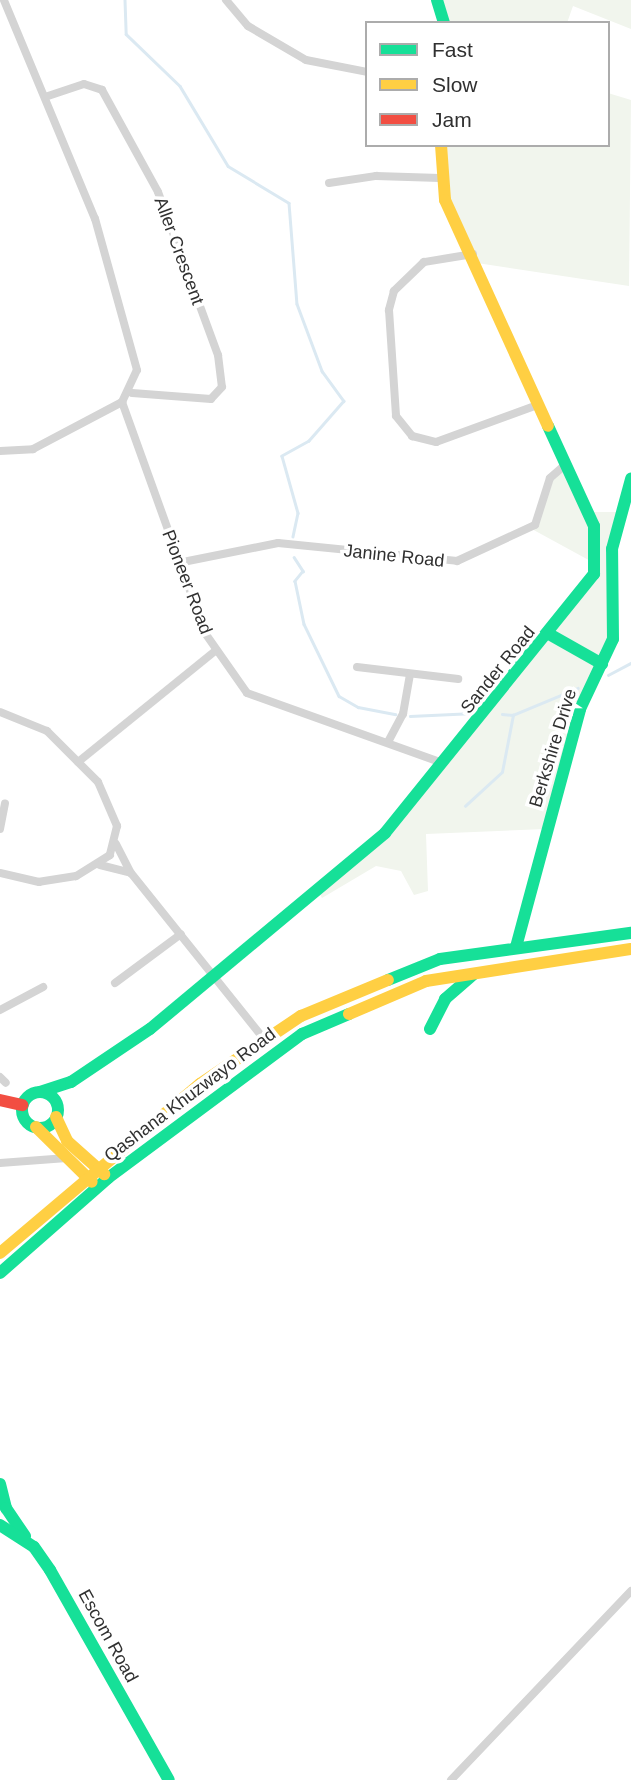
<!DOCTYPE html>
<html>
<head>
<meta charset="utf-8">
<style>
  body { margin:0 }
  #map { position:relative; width:631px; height:1780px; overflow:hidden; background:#fff; font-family:Arial,sans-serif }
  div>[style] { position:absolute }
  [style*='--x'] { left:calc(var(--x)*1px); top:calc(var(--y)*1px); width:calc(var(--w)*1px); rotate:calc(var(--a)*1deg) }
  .green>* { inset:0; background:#f1f5ed }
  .stream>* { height:2.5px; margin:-1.25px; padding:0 1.25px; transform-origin:1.25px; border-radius:1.25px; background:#dbe9f2 }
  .street>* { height:8px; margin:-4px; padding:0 4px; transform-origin:4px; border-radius:4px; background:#d4d4d4 }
  .fast>* { height:12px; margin:-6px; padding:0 6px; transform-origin:6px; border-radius:6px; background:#16e098 }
  .fast>.ring { margin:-6px; padding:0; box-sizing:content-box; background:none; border:12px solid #16e098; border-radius:50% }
  .slow>* { height:12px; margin:-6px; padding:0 6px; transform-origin:6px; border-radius:6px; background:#ffcf43 }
  .jam>* { height:12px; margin:-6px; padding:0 6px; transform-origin:6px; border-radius:6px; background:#f24e42 }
  span { translate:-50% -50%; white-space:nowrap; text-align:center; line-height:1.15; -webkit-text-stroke:7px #fff; paint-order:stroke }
  .street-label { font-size:18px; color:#303030 }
  .legend { position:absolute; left:365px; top:21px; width:245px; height:126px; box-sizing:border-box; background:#fff; border:2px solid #acacac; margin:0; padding:9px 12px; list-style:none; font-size:21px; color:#303030 }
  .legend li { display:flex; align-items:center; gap:14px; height:35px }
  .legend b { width:35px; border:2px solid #acacac }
</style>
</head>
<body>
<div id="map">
  <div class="green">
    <div style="clip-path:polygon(436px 0,631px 0,631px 29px,573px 6px,567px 23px,443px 23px)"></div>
    <div style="clip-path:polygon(608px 93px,631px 100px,629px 286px,477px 263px,450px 211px,440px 145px,608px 145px)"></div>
    <div style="clip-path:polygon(565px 465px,587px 512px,622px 512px,615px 539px,616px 617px,546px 829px,426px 834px,428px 891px,414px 895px,401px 871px,376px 866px,322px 898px,317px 889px,368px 848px,596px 564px,530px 528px,550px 479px)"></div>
  </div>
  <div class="stream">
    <div style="--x:125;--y:0;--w:34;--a:88"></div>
    <div style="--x:126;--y:34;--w:75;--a:43.9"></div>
    <div style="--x:180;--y:86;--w:93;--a:59"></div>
    <div style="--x:228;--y:166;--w:71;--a:31.2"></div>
    <div style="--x:289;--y:203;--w:101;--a:85.5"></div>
    <div style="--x:297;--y:304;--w:72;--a:69.5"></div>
    <div style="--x:322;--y:371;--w:37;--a:54"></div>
    <div style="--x:344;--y:401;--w:53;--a:131.2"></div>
    <div style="--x:309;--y:441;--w:31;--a:151"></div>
    <div style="--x:282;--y:456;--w:59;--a:74.3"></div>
    <div style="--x:298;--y:513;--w:24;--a:102"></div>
    <div style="--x:294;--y:557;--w:17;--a:57"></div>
    <div style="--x:303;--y:571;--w:13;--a:129"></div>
    <div style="--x:295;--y:581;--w:44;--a:78.2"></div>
    <div style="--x:304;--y:624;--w:80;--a:64.1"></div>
    <div style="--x:339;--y:696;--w:22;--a:30"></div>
    <div style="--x:358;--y:707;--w:38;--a:11"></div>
    <div style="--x:608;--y:675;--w:26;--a:-28"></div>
    <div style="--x:502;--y:714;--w:11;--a:5"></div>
    <div style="--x:410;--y:716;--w:64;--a:-2.7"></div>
    <div style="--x:465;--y:806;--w:50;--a:-42.6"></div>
    <div style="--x:502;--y:772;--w:58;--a:-79.1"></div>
    <div style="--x:513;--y:715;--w:70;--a:-22.6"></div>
  </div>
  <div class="street">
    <div style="--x:226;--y:0;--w:34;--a:50"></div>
    <div style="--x:248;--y:26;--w:67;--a:30.4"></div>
    <div style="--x:306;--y:60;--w:62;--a:11.1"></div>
    <div style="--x:45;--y:97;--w:41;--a:-18.4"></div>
    <div style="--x:84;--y:84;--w:19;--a:18"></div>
    <div style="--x:102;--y:90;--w:116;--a:61.2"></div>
    <div style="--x:158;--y:192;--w:174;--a:69.8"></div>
    <div style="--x:218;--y:355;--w:32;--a:83"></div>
    <div style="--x:222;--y:387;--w:16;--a:133"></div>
    <div style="--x:211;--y:399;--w:79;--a:-175.7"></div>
    <div style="--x:329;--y:183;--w:48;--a:-8.5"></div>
    <div style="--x:376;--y:176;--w:64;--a:1.8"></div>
    <div style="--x:473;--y:254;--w:50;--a:170.7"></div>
    <div style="--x:424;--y:262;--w:42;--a:136"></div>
    <div style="--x:394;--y:291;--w:20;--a:105"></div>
    <div style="--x:389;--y:310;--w:106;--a:86.2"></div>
    <div style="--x:396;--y:416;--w:26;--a:51"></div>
    <div style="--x:412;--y:436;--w:25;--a:14"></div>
    <div style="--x:436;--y:442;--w:108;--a:-20.1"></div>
    <div style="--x:122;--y:402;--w:245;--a:70.2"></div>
    <div style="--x:205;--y:633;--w:73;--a:55"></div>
    <div style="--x:247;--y:693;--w:208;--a:19.7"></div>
    <div style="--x:0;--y:451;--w:33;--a:-3"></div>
    <div style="--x:33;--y:449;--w:101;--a:-27.8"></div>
    <div style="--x:122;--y:402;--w:35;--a:-65"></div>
    <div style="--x:137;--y:370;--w:157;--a:-105.5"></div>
    <div style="--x:95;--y:219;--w:237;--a:-112.6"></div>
    <div style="--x:178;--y:563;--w:102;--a:-11.3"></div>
    <div style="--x:278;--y:543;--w:180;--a:5.7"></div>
    <div style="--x:457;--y:561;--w:86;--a:-24.8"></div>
    <div style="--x:535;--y:525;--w:49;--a:-72.3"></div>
    <div style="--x:550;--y:478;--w:20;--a:-41"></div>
    <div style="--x:357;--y:667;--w:102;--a:6.8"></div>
    <div style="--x:0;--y:712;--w:51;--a:22"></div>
    <div style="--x:47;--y:731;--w:72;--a:45"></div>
    <div style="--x:98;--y:782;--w:48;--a:66.6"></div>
    <div style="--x:117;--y:826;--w:30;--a:104"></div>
    <div style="--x:110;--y:855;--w:40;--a:148"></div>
    <div style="--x:76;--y:876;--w:37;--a:171"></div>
    <div style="--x:39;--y:882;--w:40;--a:-167"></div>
    <div style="--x:388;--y:742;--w:32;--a:-62"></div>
    <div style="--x:403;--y:714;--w:40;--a:-80"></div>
    <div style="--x:78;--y:762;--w:176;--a:-39"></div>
    <div style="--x:0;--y:829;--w:26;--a:-79"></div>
    <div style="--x:116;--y:844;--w:33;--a:63"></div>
    <div style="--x:131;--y:873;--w:213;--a:51.3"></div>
    <div style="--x:100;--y:865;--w:30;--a:14"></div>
    <div style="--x:115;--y:983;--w:82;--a:-36.6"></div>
    <div style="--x:0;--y:1010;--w:49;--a:-28.1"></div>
    <div style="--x:0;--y:1077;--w:8;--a:45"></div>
    <div style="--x:0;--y:1163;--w:67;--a:-4.3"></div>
    <div style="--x:451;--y:1780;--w:261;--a:-46.4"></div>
  </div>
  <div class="fast">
    <div style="--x:437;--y:0;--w:24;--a:73"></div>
    <div style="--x:549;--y:634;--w:61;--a:29.5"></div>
    <div style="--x:516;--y:947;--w:246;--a:-74.9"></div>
    <div style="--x:580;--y:709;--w:77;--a:-64.8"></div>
    <div style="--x:613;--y:639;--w:90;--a:-90.6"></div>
    <div style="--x:612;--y:549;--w:73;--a:-74.8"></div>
    <div style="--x:388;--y:980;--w:56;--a:-22"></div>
    <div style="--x:440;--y:959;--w:193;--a:-7.8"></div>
    <div style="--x:430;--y:1029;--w:34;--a:-63"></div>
    <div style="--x:445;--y:999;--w:37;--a:-41"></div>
    <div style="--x:40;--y:1092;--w:33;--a:-18"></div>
    <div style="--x:71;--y:1082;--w:95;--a:-33.9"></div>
    <div style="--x:150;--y:1029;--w:306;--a:-39.8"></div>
    <div style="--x:385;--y:833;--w:333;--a:-51.1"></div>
    <div style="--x:594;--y:574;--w:48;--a:-90"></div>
    <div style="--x:594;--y:526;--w:110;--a:-114.7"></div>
    <div class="ring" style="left:22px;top:1092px;width:24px;height:24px"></div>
    <div style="--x:0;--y:1273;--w:144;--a:-41.3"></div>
    <div style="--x:108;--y:1178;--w:242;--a:-36.6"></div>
    <div style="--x:302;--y:1034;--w:51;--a:-23.1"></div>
    <div style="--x:0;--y:1484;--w:25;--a:76"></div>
    <div style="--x:6;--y:1508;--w:34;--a:56"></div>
    <div style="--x:0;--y:1525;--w:40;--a:32.9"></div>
    <div style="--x:34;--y:1547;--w:28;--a:55"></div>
    <div style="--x:50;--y:1570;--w:241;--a:60.5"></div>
  </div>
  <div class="slow">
    <div style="--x:441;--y:145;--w:55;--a:85.8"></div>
    <div style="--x:445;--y:200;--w:248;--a:65.5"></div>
    <div style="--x:349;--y:1014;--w:84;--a:-23.2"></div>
    <div style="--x:426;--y:981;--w:207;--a:-8.9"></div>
    <div style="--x:56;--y:1117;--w:26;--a:65"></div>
    <div style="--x:67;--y:1141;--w:50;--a:41.7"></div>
    <div style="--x:36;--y:1127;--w:78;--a:44.5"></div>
    <div style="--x:0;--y:1253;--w:262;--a:-40.2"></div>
    <div style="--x:200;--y:1084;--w:122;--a:-34"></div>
    <div style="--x:301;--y:1016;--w:94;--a:-22.5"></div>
  </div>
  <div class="jam">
    <div style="--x:0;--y:1100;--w:23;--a:13"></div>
  </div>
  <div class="street-label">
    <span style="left:179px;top:251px;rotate:70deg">Aller Crescent</span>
    <span style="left:394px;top:556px;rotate:6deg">Janine Road</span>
    <span style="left:187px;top:582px;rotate:69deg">Pioneer Road</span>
    <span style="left:498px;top:670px;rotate:-51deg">Sander Road</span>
    <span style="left:553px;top:748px;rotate:-73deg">Berkshire Drive</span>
    <span style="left:190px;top:1095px;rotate:-37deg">Qashana Khuzwayo Road</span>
    <span style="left:108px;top:1636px;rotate:61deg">Escom Road</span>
  </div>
  <ul class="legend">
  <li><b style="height:9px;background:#16e098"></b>Fast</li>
  <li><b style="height:9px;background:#ffcf43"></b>Slow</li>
  <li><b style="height:9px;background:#f24e42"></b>Jam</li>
  </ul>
</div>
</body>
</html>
